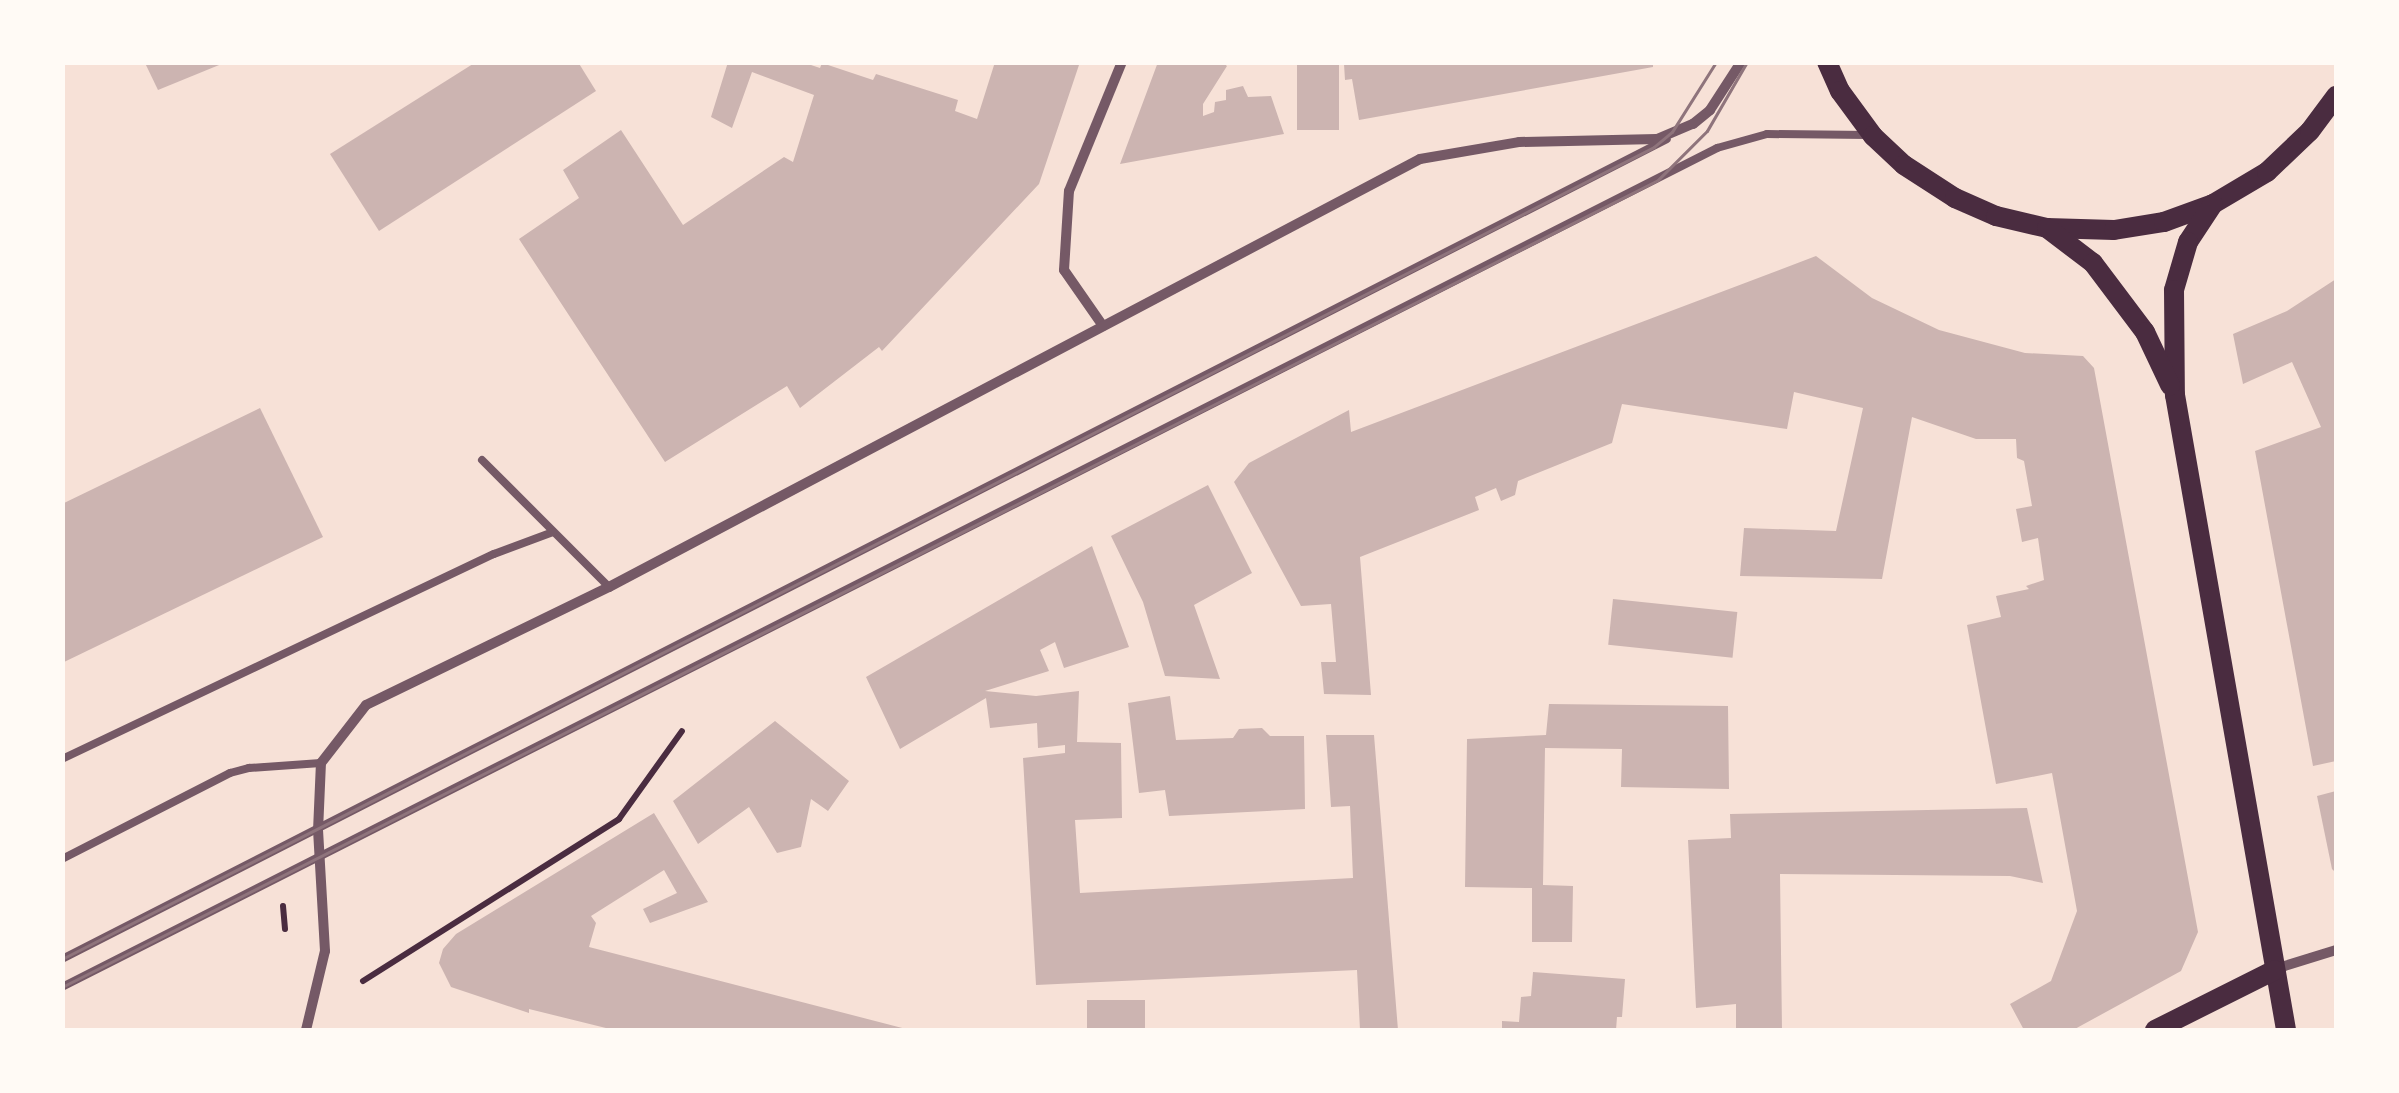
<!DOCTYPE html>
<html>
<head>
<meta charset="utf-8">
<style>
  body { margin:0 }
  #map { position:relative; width:2399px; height:1093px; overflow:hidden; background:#f7e1d7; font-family:"Public Sans",sans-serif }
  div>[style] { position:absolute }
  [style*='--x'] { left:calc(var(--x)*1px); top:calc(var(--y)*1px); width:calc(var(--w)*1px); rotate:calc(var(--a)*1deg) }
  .building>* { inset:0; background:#ccb4b1; transform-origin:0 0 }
  .path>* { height:6px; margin:-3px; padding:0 3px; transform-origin:3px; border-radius:3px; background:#4a2c40 }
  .service>* { height:8px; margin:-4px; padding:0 4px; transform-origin:4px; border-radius:4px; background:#755966 }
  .minor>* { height:10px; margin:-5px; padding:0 5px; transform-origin:5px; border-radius:5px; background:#755966 }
  .secondary>* { height:20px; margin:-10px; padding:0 10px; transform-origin:10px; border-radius:10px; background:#4a2c40 }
  .tram>* { height:2.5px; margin:-1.25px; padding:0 1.25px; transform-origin:1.25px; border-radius:1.25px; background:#8f747c }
  span { translate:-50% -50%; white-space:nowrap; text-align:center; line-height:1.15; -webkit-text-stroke:10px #fffaf5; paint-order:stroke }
  .frame { position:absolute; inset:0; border:65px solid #fffaf5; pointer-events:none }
</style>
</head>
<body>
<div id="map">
  <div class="building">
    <div style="clip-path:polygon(476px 62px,578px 62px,596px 91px,379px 231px,330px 154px)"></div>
    <div style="clip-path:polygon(728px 62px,802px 62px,820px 68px,822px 63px,873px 80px,876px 74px,958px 100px,955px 111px,977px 119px,995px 62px,1080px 62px,1039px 184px,882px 351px,879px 347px,800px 408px,787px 386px,665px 462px,519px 239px,579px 198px,563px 170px,621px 130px,683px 225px,784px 157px,793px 162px,814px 95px,752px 72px,732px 128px,711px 117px)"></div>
    <div style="clip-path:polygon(1158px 62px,1222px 62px,1227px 66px,1203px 104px,1203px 116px,1214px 112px,1215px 102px,1226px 100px,1226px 90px,1243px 86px,1248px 97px,1271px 96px,1284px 134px,1120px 164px)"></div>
    <div style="left:1297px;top:62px;width:42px;height:68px"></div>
    <div style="clip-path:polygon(1348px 62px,1653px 62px,1653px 67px,1359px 120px,1352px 79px,1345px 80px,1344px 64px)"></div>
    <div style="clip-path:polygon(145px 63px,224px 63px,158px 90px)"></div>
    <div style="clip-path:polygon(1816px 256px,1872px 298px,1939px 330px,2025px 353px,2083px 356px,2094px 368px,2198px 932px,2181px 971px,2073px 1030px,2024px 1030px,2010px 1004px,2051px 981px,2077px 911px,2052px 773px,1996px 784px,1967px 625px,2001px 617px,1996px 596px,2029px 589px,2026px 586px,2044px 580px,2038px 538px,2022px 542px,2016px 509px,2032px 506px,2024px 461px,2017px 458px,2016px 439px,1976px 439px,1912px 417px,1882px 579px,1740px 576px,1744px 528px,1836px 531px,1863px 408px,1794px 392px,1787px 429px,1622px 404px,1612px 443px,1518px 481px,1515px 495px,1501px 501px,1496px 488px,1475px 497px,1479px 510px,1360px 557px,1371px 695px,1324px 694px,1321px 662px,1336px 662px,1331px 604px,1301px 606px,1234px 482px,1249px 463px,1349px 410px,1351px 432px)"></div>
    <div style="clip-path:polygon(2336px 279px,2336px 761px,2313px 766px,2255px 451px,2321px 427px,2292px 362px,2243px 384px,2233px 334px,2287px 311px)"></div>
    <div style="clip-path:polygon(260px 408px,323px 537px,62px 663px,62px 504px)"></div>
    <div style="clip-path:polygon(1208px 485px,1252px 573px,1194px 605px,1220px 679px,1165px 676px,1143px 602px,1111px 536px)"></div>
    <div style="clip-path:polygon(1092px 546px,1129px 647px,1064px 668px,1055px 642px,1040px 650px,1049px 671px,985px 691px,1036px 696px,1079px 691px,1077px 742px,1121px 743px,1122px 818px,1075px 820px,1080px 893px,1353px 878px,1350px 806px,1331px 807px,1326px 735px,1374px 735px,1398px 1030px,1360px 1030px,1357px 970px,1036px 985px,1023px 758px,1065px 753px,1065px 745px,1038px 748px,1037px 723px,990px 728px,986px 698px,900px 749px,866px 677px)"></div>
    <div style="left:1613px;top:599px;width:125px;height:46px;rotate:6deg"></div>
    <div style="clip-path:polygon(1170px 696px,1176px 740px,1233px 738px,1239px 729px,1262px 728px,1270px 736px,1304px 736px,1305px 809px,1169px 816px,1165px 790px,1139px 793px,1128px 703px)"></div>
    <div style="clip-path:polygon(1549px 704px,1728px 706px,1729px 789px,1621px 787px,1622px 749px,1545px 748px,1543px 885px,1573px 886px,1572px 942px,1532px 942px,1532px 888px,1465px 887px,1467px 739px,1546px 735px)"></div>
    <div style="clip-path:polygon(775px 721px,849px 781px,828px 811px,811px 799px,801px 847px,777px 853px,749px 807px,698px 844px,673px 801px)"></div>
    <div style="clip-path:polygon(2336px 791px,2336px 873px,2332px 869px,2317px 796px)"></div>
    <div style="clip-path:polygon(2027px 808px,2043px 883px,2010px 876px,1780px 874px,1782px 1030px,1736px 1030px,1736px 1004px,1696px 1008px,1688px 840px,1731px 838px,1730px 814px)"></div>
    <div style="clip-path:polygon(654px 813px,708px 902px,650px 923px,643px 909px,677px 893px,664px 870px,591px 916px,596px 923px,589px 947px,910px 1030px,614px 1030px,529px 1009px,529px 1013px,451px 987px,439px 963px,443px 949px,456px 934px)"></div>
    <div style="clip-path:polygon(1533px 972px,1625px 979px,1622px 1017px,1617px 1017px,1616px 1030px,1502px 1030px,1502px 1021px,1519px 1022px,1521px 997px,1531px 996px)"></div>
    <div style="left:1087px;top:1000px;width:58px;height:30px"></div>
  </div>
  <div class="path">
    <div style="--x:283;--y:906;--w:23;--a:85"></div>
    <div style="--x:363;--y:981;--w:303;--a:-32.3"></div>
    <div style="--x:619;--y:819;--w:108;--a:-54.4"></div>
  </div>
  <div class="service">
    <div style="--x:482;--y:460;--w:180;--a:45"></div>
    <div style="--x:62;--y:759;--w:478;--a:-25.4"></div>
    <div style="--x:494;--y:554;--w:63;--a:-20.4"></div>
    <div style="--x:62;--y:859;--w:189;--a:-27.1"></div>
    <div style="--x:230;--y:773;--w:20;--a:-15"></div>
    <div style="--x:249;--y:768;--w:72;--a:-4"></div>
    <div style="--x:62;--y:959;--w:1802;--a:-27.06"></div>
    <div style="--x:62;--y:987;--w:1856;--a:-26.88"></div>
    <div style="--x:1717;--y:148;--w:52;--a:-15.6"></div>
    <div style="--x:1767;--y:134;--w:101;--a:0.6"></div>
  </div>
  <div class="minor">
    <div style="--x:1103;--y:326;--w:68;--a:-124.9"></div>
    <div style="--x:1064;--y:270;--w:79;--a:-86.4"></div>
    <div style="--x:1069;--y:191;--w:139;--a:-67.7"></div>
    <div style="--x:2275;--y:969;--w:64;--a:-17.3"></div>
    <div style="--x:306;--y:1030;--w:81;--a:-76.5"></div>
    <div style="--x:325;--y:951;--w:120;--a:-93.3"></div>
    <div style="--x:318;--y:831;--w:68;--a:-87.5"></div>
    <div style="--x:321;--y:763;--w:73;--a:-52.2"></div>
    <div style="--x:366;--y:705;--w:270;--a:-25.9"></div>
    <div style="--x:609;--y:587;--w:917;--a:-27.82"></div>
    <div style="--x:1420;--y:159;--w:100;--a:-9.7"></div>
    <div style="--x:1519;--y:142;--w:138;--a:-1.2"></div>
    <div style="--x:1657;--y:139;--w:39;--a:-23"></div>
    <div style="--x:1693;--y:124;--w:22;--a:-39"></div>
    <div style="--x:1710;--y:110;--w:57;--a:-57.1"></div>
  </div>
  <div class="secondary">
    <div style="--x:1827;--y:62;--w:32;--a:66"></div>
    <div style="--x:1840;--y:91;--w:56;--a:53.7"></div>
    <div style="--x:1873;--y:136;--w:42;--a:43.1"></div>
    <div style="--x:1904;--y:165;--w:61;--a:32.9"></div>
    <div style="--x:1955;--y:198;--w:45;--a:23.7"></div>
    <div style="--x:1996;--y:216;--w:52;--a:13.2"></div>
    <div style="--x:2047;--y:228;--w:67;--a:1.7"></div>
    <div style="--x:2114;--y:230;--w:51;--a:-9.1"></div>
    <div style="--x:2164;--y:222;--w:52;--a:-20.2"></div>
    <div style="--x:2213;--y:204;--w:63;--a:-30.7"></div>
    <div style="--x:2267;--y:172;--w:59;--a:-43.6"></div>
    <div style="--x:2310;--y:131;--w:44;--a:-53.4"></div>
    <div style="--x:2213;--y:204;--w:45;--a:123.3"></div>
    <div style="--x:2188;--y:242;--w:50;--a:106.3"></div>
    <div style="--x:2174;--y:290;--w:105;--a:89.5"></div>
    <div style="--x:2175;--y:395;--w:645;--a:80.08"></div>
    <div style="--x:2047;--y:228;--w:58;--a:37.3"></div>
    <div style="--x:2093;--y:263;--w:86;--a:53"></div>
    <div style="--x:2145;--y:332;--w:59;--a:64.7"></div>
    <div style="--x:2155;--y:1030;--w:134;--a:-26.6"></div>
  </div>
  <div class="tram">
    <div style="--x:62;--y:959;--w:1787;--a:-27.02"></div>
    <div style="--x:1654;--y:147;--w:23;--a:-40"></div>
    <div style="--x:1672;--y:132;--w:83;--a:-57.8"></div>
    <div style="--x:62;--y:987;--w:1788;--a:-26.82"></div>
    <div style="--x:1658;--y:180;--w:69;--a:-45"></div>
    <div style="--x:1707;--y:131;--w:80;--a:-59.9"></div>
  </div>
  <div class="frame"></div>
</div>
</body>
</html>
